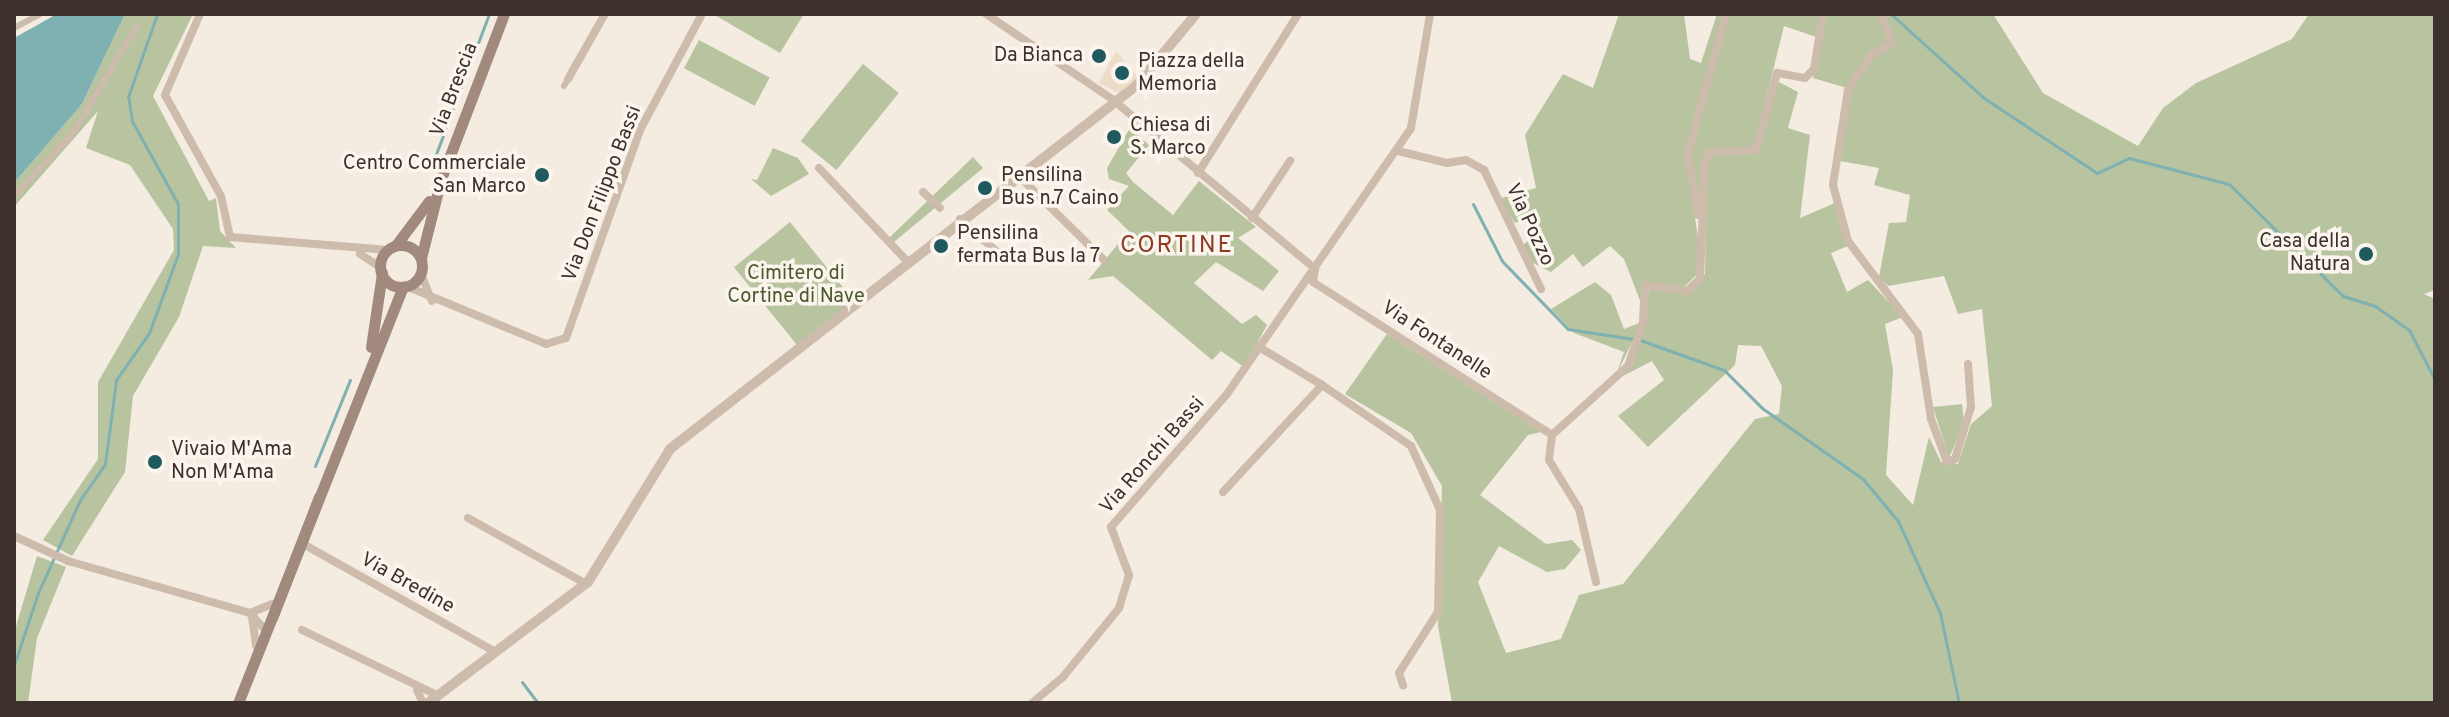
<!DOCTYPE html>
<html>
<head>
<meta charset="utf-8">
<style>
  body { margin:0 }
  #map { position:relative; width:2449px; height:717px; overflow:hidden; background:#f4ebe1; font-family:Overpass,sans-serif }
  div>[style] { position:absolute }
  [style*='--x'] { left:calc(var(--x)*1px); top:calc(var(--y)*1px); width:calc(var(--w)*1px); rotate:calc(var(--a)*1deg) }
  .green>* { inset:0; background:#b8c4a0; transform-origin:0 0 }
  .plaza>* { inset:0; background:#ecdcc8 }
  .water>* { inset:0; background:#7fb0b2 }
  .stream>* { height:3px; margin:-1.5px; padding:0 1.5px; transform-origin:1.5px; border-radius:1.5px; background:#7fb0b2 }
  .pedestrian>* { height:6px; margin:-3px; padding:0 3px; transform-origin:3px; border-radius:3px; background:#cdbbac }
  .minor>* { height:8px; margin:-4px; padding:0 4px; transform-origin:4px; border-radius:4px; background:#cdbbac }
  .tertiary>* { height:10px; margin:-5px; padding:0 5px; transform-origin:5px; border-radius:5px; background:#cdbbac }
  .secondary>* { height:11px; margin:-5.5px; padding:0 5.5px; transform-origin:5.5px; border-radius:5.5px; background:#a18a7d }
  .secondary>.ring { margin:-5.5px; padding:0; box-sizing:content-box; background:none; border:11px solid #a18a7d; border-radius:50% }
  .dots>* { width:22px; height:22px; translate:-50% -50%; box-sizing:border-box; border:4px solid #fbf5ee; border-radius:50% }
  span { translate:-50% -50%; white-space:nowrap; text-align:center; line-height:1.15; -webkit-text-stroke:7px #fbf5ee; paint-order:stroke }
  .poi-label { font-size:20px; color:#3b302b }
  .right { translate:-100% -50%; text-align:right }
  .left { translate:0 -50%; text-align:left }
  .street-label { font-size:20px; color:#3b302b }
  .park-label { font-size:20px; color:#4a5a2e }
  .quarter-label { font-size:24px; color:#8c3b22; letter-spacing:2px }
  .frame { position:absolute; inset:0; border:16px solid #3b302b; pointer-events:none }
</style>
</head>
<body>
<div id="map">
  <div class="green">
    <div style="clip-path:polygon(125px 14px,193px 14px,153px 96px,209px 201px,216px 198px,220px 231px,236px 248px,203px 246px,179px 317px,133px 396px,125px 472px,72px 556px,43px 540px,98px 459px,98px 382px,174px 250px,173px 229px,130px 165px,86px 148px,98px 111px,14px 207px,14px 183px,82px 104px)"></div>
    <div style="clip-path:polygon(713px 14px,804px 14px,780px 53px)"></div>
    <div style="clip-path:polygon(1619px 14px,1684px 14px,1690px 59px,1701px 63px,1717px 14px,1724px 14px,1686px 161px,1703px 269px,1684px 287px,1650px 282px,1641px 303px,1624px 259px,1610px 246px,1583px 267px,1573px 254px,1551px 272px,1527px 260px,1522px 246px,1536px 234px,1528px 219px,1515px 223px,1498px 199px,1536px 188px,1525px 135px,1563px 74px,1593px 88px)"></div>
    <div style="clip-path:polygon(1729px 14px,1820px 14px,1822px 39px,1784px 26px,1754px 148px,1708px 151px,1699px 216px,1691px 154px)"></div>
    <div style="clip-path:polygon(1825px 14px,1879px 14px,1890px 41px,1870px 53px,1847px 88px,1813px 78px)"></div>
    <div style="clip-path:polygon(1882px 14px,1993px 14px,2043px 93px,2138px 146px,2163px 108px,2196px 83px,2292px 39px,2309px 14px,2435px 14px,2435px 290px,2424px 294px,2435px 299px,2435px 703px,1452px 703px,1438px 626px,1442px 486px,1411px 433px,1345px 394px,1387px 334px,1541px 432px,1528px 435px,1480px 495px,1546px 544px,1572px 540px,1581px 550px,1565px 569px,1547px 572px,1499px 546px,1478px 582px,1506px 653px,1561px 639px,1579px 595px,1623px 584px,1755px 419px,1779px 414px,1782px 386px,1761px 346px,1738px 345px,1735px 365px,1648px 447px,1618px 416px,1664px 380px,1652px 361px,1621px 377px,1633px 364px,1649px 289px,1693px 290px,1705px 274px,1707px 166px,1713px 153px,1754px 153px,1777px 81px,1798px 92px,1788px 128px,1810px 135px,1800px 218px,1835px 203px,1848px 246px,1831px 253px,1847px 292px,1868px 280px,1903px 317px,1885px 324px,1893px 370px,1886px 475px,1913px 505px,1929px 437px,1941px 462px,1958px 464px,1971px 424px,1992px 406px,1982px 309px,1958px 314px,1944px 276px,1888px 286px,1879px 277px,1889px 223px,1906px 222px,1910px 195px,1874px 185px,1879px 168px,1840px 161px,1850px 89px,1872px 55px,1895px 43px)"></div>
    <div style="left:699px;top:40px;width:80px;height:32px;rotate:28deg"></div>
    <div style="left:863px;top:64px;width:46px;height:99px;rotate:39deg"></div>
    <div style="clip-path:polygon(1130px 128px,1149px 145px,1126px 173px,1133px 182px,1173px 215px,1199px 181px,1256px 227px,1238px 238px,1279px 271px,1263px 291px,1216px 262px,1194px 283px,1242px 324px,1256px 315px,1267px 325px,1244px 367px,1221px 351px,1212px 360px,1113px 276px,1088px 280px,1129px 231px,1107px 210px,1129px 186px,1109px 179px,1107px 168px)"></div>
    <div style="clip-path:polygon(773px 148px,798px 158px,809px 174px,771px 196px,751px 179px,757px 180px)"></div>
    <div style="clip-path:polygon(973px 157px,983px 168px,894px 242px,889px 238px)"></div>
    <div style="left:790px;top:222px;width:102px;height:72px;rotate:51deg"></div>
    <div style="clip-path:polygon(1595px 282px,1611px 295px,1624px 329px,1642px 322px,1616px 375px,1624px 352px,1574px 333px,1551px 309px)"></div>
    <div style="clip-path:polygon(1962px 404px,1964px 423px,1949px 458px,1933px 407px)"></div>
    <div style="clip-path:polygon(37px 556px,66px 567px,37px 638px,28px 703px,14px 703px,14px 633px)"></div>
  </div>
  <div class="plaza">
    <div style="clip-path:polygon(1116px 51px,1139px 79px,1120px 94px,1099px 83px)"></div>
  </div>
  <div class="water">
    <div style="clip-path:polygon(57px 14px,125px 14px,82px 104px,14px 183px,14px 38px)"></div>
  </div>
  <div class="stream">
    <div style="--x:1891;--y:14;--w:125;--a:42.1"></div>
    <div style="--x:1984;--y:98;--w:136;--a:33.6"></div>
    <div style="--x:2097;--y:173;--w:35;--a:-25"></div>
    <div style="--x:2129;--y:158;--w:103;--a:14.6"></div>
    <div style="--x:2229;--y:184;--w:160;--a:44.5"></div>
    <div style="--x:2343;--y:296;--w:34;--a:17"></div>
    <div style="--x:2375;--y:306;--w:42;--a:35.2"></div>
    <div style="--x:2409;--y:330;--w:56;--a:62.5"></div>
    <div style="--x:430;--y:170;--w:167;--a:-69.3"></div>
    <div style="--x:1473;--y:204;--w:64;--a:63"></div>
    <div style="--x:1502;--y:261;--w:95;--a:45.9"></div>
    <div style="--x:1568;--y:329;--w:73;--a:8.7"></div>
    <div style="--x:1640;--y:340;--w:89;--a:19.7"></div>
    <div style="--x:1724;--y:370;--w:54;--a:45"></div>
    <div style="--x:1762;--y:408;--w:123;--a:35.1"></div>
    <div style="--x:1863;--y:479;--w:55;--a:50.2"></div>
    <div style="--x:1898;--y:521;--w:101;--a:65.5"></div>
    <div style="--x:1940;--y:613;--w:92;--a:78.1"></div>
    <div style="--x:315;--y:466;--w:93;--a:-67.9"></div>
    <div style="--x:522;--y:682;--w:26;--a:53"></div>
    <div style="--x:14;--y:699;--w:34;--a:-90"></div>
    <div style="--x:14;--y:665;--w:76;--a:-71.6"></div>
    <div style="--x:38;--y:593;--w:102;--a:-65.7"></div>
    <div style="--x:80;--y:500;--w:44;--a:-55.2"></div>
    <div style="--x:105;--y:464;--w:85;--a:-82.5"></div>
    <div style="--x:116;--y:380;--w:57;--a:-54.9"></div>
    <div style="--x:149;--y:333;--w:84;--a:-69.8"></div>
    <div style="--x:178;--y:254;--w:50;--a:-90"></div>
    <div style="--x:178;--y:204;--w:95;--a:-119"></div>
    <div style="--x:132;--y:121;--w:24;--a:-99"></div>
    <div style="--x:128;--y:97;--w:88;--a:-70.7"></div>
  </div>
  <div class="pedestrian">
    <div style="--x:14;--y:28;--w:30;--a:-28"></div>
    <div style="--x:564;--y:86;--w:8;--a:-60"></div>
    <div style="--x:14;--y:196;--w:88;--a:-46.8"></div>
    <div style="--x:74;--y:132;--w:123;--a:-59.3"></div>
  </div>
  <div class="minor">
    <div style="--x:200;--y:14;--w:88;--a:113.4"></div>
    <div style="--x:165;--y:95;--w:115;--a:61"></div>
    <div style="--x:221;--y:196;--w:42;--a:77.6"></div>
    <div style="--x:230;--y:237;--w:159;--a:4.7"></div>
    <div style="--x:986;--y:14;--w:152;--a:34"></div>
    <div style="--x:1112;--y:99;--w:265;--a:39.9"></div>
    <div style="--x:1881;--y:14;--w:31;--a:69"></div>
    <div style="--x:1892;--y:43;--w:24;--a:150"></div>
    <div style="--x:1871;--y:55;--w:42;--a:123.3"></div>
    <div style="--x:1848;--y:90;--w:96;--a:99"></div>
    <div style="--x:1833;--y:185;--w:58;--a:75"></div>
    <div style="--x:1848;--y:241;--w:116;--a:53"></div>
    <div style="--x:1918;--y:334;--w:86;--a:81.3"></div>
    <div style="--x:1931;--y:419;--w:46;--a:69.6"></div>
    <div style="--x:1947;--y:462;--w:9;--a:-21"></div>
    <div style="--x:1955;--y:459;--w:54;--a:-72.9"></div>
    <div style="--x:1971;--y:407;--w:43;--a:-94"></div>
    <div style="--x:568;--y:79;--w:75;--a:-60.4"></div>
    <div style="--x:1398;--y:151;--w:50;--a:13.8"></div>
    <div style="--x:1447;--y:163;--w:19;--a:-9"></div>
    <div style="--x:1466;--y:160;--w:21;--a:29"></div>
    <div style="--x:1484;--y:170;--w:132;--a:64.4"></div>
    <div style="--x:819;--y:168;--w:129;--a:46.6"></div>
    <div style="--x:1198;--y:173;--w:188;--a:-57.8"></div>
    <div style="--x:1018;--y:175;--w:120;--a:44.7"></div>
    <div style="--x:923;--y:192;--w:23;--a:43"></div>
    <div style="--x:1698;--y:215;--w:63;--a:-99.2"></div>
    <div style="--x:1688;--y:153;--w:144;--a:-74.7"></div>
    <div style="--x:1252;--y:218;--w:69;--a:-56.3"></div>
    <div style="--x:960;--y:219;--w:59;--a:41.6"></div>
    <div style="--x:360;--y:254;--w:24;--a:33"></div>
    <div style="--x:1315;--y:269;--w:13;--a:99"></div>
    <div style="--x:1313;--y:282;--w:284;--a:32.6"></div>
    <div style="--x:1552;--y:435;--w:25;--a:97"></div>
    <div style="--x:1549;--y:460;--w:57;--a:58.5"></div>
    <div style="--x:1579;--y:509;--w:75;--a:76.9"></div>
    <div style="--x:421;--y:274;--w:29;--a:68"></div>
    <div style="--x:406;--y:286;--w:152;--a:22.5"></div>
    <div style="--x:546;--y:344;--w:21;--a:-17"></div>
    <div style="--x:566;--y:338;--w:221;--a:-70.4"></div>
    <div style="--x:640;--y:130;--w:132;--a:-61.9"></div>
    <div style="--x:1322;--y:385;--w:108;--a:34.4"></div>
    <div style="--x:1411;--y:446;--w:70;--a:65.6"></div>
    <div style="--x:1440;--y:510;--w:102;--a:91.1"></div>
    <div style="--x:1438;--y:612;--w:72;--a:122.6"></div>
    <div style="--x:1399;--y:673;--w:13;--a:72"></div>
    <div style="--x:1552;--y:435;--w:103;--a:-42.2"></div>
    <div style="--x:1628;--y:366;--w:46;--a:-71.2"></div>
    <div style="--x:1643;--y:322;--w:37;--a:-87"></div>
    <div style="--x:1645;--y:285;--w:42;--a:8.1"></div>
    <div style="--x:1687;--y:291;--w:18;--a:-43"></div>
    <div style="--x:1700;--y:279;--w:117;--a:-87.6"></div>
    <div style="--x:1705;--y:162;--w:11;--a:-63"></div>
    <div style="--x:1710;--y:152;--w:46;--a:-2.5"></div>
    <div style="--x:1756;--y:150;--w:80;--a:-74.7"></div>
    <div style="--x:1777;--y:73;--w:28;--a:10"></div>
    <div style="--x:1805;--y:78;--w:13;--a:-45"></div>
    <div style="--x:1814;--y:69;--w:56;--a:-80.7"></div>
    <div style="--x:1223;--y:492;--w:146;--a:-47.2"></div>
    <div style="--x:1322;--y:385;--w:74;--a:-148.9"></div>
    <div style="--x:468;--y:518;--w:135;--a:29.2"></div>
    <div style="--x:14;--y:536;--w:60;--a:24.8"></div>
    <div style="--x:68;--y:561;--w:189;--a:15.9"></div>
    <div style="--x:250;--y:613;--w:24;--a:48"></div>
    <div style="--x:305;--y:545;--w:217;--a:29.3"></div>
    <div style="--x:250;--y:613;--w:24;--a:-22"></div>
    <div style="--x:252;--y:617;--w:29;--a:82"></div>
    <div style="--x:302;--y:630;--w:150;--a:25.7"></div>
    <div style="--x:417;--y:690;--w:14;--a:65"></div>
    <div style="--x:1032;--y:703;--w:40;--a:-40"></div>
    <div style="--x:1063;--y:677;--w:89;--a:-50.9"></div>
    <div style="--x:1119;--y:608;--w:34;--a:-73"></div>
    <div style="--x:1129;--y:575;--w:51;--a:-110.6"></div>
    <div style="--x:1111;--y:527;--w:176;--a:-48.9"></div>
    <div style="--x:1227;--y:394;--w:323;--a:-55.3"></div>
    <div style="--x:1411;--y:128;--w:116;--a:-80.5"></div>
  </div>
  <div class="tertiary">
    <div style="--x:428;--y:703;--w:201;--a:-37.1"></div>
    <div style="--x:588;--y:582;--w:156;--a:-58.3"></div>
    <div style="--x:670;--y:449;--w:592;--a:-37.93"></div>
    <div style="--x:1137;--y:85;--w:92;--a:-50.3"></div>
  </div>
  <div class="secondary">
    <div style="--x:396;--y:245;--w:55;--a:-53.1"></div>
    <div class="ring" style="left:380px;top:245px;width:31px;height:31px"></div>
    <div style="--x:421;--y:258;--w:81;--a:-75.8"></div>
    <div style="--x:441;--y:179;--w:177;--a:-69.1"></div>
    <div style="--x:371;--y:347;--w:75;--a:-81.5"></div>
    <div style="--x:272;--y:618;--w:130;--a:-68.8"></div>
    <div style="--x:238;--y:703;--w:448;--a:-68.4"></div>
  </div>
  <div class="dots">
    <div style="left:1099px;top:56px;background:#1f5a5e"></div>
    <div style="left:1122px;top:73px;background:#1f5a5e"></div>
    <div style="left:1114px;top:137px;background:#1f5a5e"></div>
    <div style="left:542px;top:175px;background:#1f5a5e"></div>
    <div style="left:985px;top:188px;background:#1f5a5e"></div>
    <div style="left:941px;top:246px;background:#1f5a5e"></div>
    <div style="left:2366px;top:254px;background:#1f5a5e"></div>
    <div style="left:155px;top:462px;background:#1f5a5e"></div>
  </div>
  <div class="poi-label">
    <span class="right" style="left:1083px;top:56px">Da Bianca</span>
    <span class="left" style="left:1138px;top:74px">Piazza della<br>Memoria</span>
    <span class="left" style="left:1130px;top:138px">Chiesa di<br>S. Marco</span>
    <span class="right" style="left:526px;top:176px">Centro Commerciale<br>San Marco</span>
    <span class="left" style="left:1001px;top:188px">Pensilina<br>Bus n.7 Caino</span>
    <span class="left" style="left:957px;top:246px">Pensilina<br>fermata Bus la 7</span>
    <span class="right" style="left:2350px;top:254px">Casa della<br>Natura</span>
    <span class="left" style="left:171px;top:462px">Vivaio M'Ama<br>Non M'Ama</span>
  </div>
  <div class="street-label">
    <span style="left:455px;top:90px;rotate:-69deg">Via Brescia</span>
    <span style="left:603px;top:194px;rotate:-69deg">Via Don Filippo Bassi</span>
    <span style="left:1529px;top:225px;rotate:65deg">Via Pozzo</span>
    <span style="left:1436px;top:341px;rotate:33deg">Via Fontanelle</span>
    <span style="left:1153px;top:456px;rotate:-49deg">Via Ronchi Bassi</span>
    <span style="left:407px;top:584px;rotate:29deg">Via Bredine</span>
  </div>
  <div class="park-label">
    <span style="left:796px;top:286px">Cimitero di<br>Cortine di Nave</span>
  </div>
  <div class="quarter-label">
    <span style="left:1177px;top:247px">CORTINE</span>
  </div>
  <div class="frame"></div>
</div>
</body>
</html>
